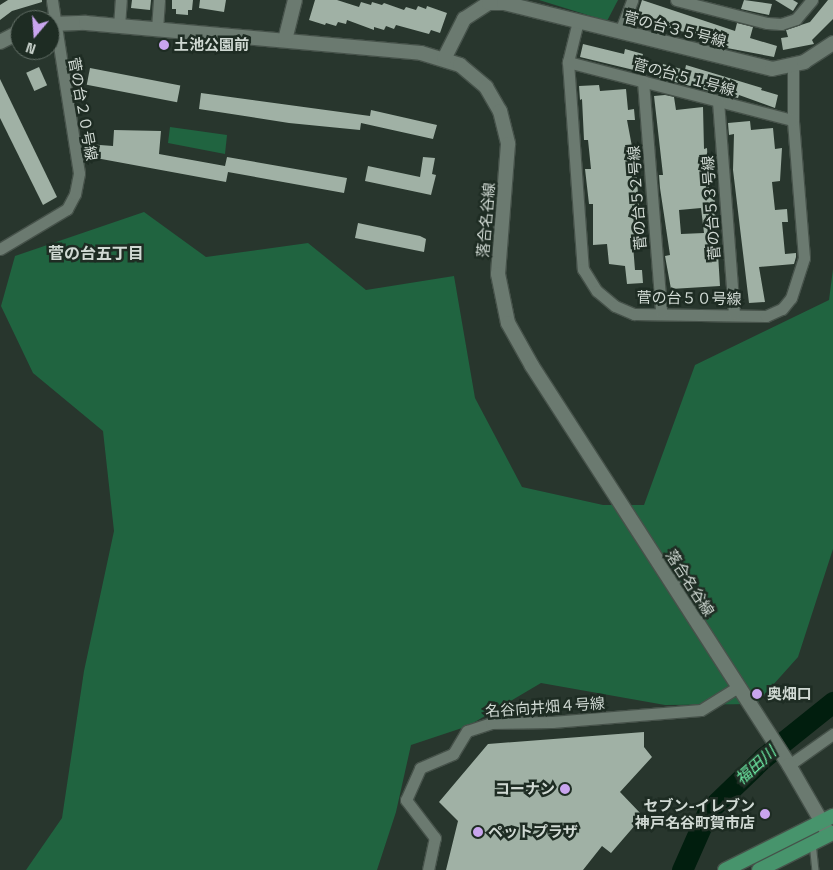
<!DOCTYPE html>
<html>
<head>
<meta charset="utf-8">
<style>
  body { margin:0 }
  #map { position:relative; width:833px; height:870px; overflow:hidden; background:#28362d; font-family:"Space Grotesk","Noto Sans JP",sans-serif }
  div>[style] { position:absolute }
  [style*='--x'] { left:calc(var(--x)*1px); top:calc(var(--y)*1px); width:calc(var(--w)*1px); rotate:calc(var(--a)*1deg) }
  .green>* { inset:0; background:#206440 }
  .river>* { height:21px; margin:-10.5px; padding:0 10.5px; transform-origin:10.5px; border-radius:10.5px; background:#011e0e }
  .building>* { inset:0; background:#a0b1a5; transform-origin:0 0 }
  .roads { filter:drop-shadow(1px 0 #46524a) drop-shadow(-1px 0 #46524a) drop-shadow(0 1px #46524a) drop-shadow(0 -1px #46524a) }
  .service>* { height:5.5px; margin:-2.75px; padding:0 2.75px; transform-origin:2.75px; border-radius:2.75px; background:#6b7a70 }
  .minor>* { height:11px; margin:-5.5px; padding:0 5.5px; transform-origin:5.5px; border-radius:5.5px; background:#6b7a70 }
  .tertiary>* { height:14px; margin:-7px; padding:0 7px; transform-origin:7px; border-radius:7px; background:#6b7a70 }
  .primary>* { height:14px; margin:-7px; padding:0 7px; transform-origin:7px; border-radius:7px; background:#47946c }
  .dots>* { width:14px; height:14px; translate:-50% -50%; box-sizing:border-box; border:2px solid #1e2c23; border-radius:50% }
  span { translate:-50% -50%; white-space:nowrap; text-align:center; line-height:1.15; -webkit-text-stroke:5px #1e2c23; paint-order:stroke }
  .street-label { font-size:15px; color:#d0d9d3 }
  .poi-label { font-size:15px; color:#d0d9d3; font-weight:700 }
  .left { translate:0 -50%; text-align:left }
  .right { translate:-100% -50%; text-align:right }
  .neighbourhood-label { font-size:16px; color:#d0d9d3; font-weight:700 }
  .water-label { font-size:16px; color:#6eeda6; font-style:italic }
  .north { position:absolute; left:10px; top:10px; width:50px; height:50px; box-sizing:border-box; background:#1e2c23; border:1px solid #657169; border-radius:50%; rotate:198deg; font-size:14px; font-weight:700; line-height:20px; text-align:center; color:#d0d9d3 }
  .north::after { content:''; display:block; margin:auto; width:18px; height:22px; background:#c9a5ee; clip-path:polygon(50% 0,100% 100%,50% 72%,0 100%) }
</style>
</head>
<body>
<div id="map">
  <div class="green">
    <div style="clip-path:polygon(539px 0,618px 0,607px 21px)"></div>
    <div style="clip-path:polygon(170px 127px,227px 135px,225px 154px,168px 143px)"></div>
    <div style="clip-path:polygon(144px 212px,206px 257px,308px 243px,366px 290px,454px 276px,475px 398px,522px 487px,603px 505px,644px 505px,695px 365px,829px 300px,833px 269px,833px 549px,798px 657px,756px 704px,665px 705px,541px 683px,468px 726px,411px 745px,396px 812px,377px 870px,26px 870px,62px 818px,84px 671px,114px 531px,103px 431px,33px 373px,1px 306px,15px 256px)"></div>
  </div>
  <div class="river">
    <div style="--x:682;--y:870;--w:64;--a:-66.2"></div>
    <div style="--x:708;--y:811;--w:76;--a:-43.9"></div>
    <div style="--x:763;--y:758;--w:90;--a:-38.7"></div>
  </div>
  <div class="building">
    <div style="clip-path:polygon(8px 0,42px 0,42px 2px,12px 11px,0 20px,0 5px)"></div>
    <div style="clip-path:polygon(132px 0,151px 0,150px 10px,131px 8px)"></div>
    <div style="clip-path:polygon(172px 0,193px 0,192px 10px,188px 10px,188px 15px,176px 14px,176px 9px,172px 9px)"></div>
    <div style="clip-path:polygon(200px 0,226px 0,224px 12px,199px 8px)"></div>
    <div style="clip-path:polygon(315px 0,337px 0,359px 7px,361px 2px,371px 5px,372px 2px,382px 5px,384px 3px,404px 10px,406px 7px,416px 10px,418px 6px,426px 9px,427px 6px,447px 13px,440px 33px,431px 30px,429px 34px,396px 25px,394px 29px,386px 26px,384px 30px,374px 27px,374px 30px,347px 20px,346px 24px,338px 22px,336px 26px,326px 23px,325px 25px,309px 20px)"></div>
    <div style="clip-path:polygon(642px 0,735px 31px,737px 23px,753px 27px,750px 38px,777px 46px,774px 57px,727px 48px,688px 33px,636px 19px)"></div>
    <div style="clip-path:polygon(744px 0,772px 4px,769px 15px,741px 9px)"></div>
    <div style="clip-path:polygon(775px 0,793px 0,798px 3px,793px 11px)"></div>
    <div style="clip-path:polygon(828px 0,833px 0,833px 19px,812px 40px,814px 44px,783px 50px,781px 38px,788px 37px,786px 30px,810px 22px)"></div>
    <div style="clip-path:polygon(583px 44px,624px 54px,625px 49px,643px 54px,638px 71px,580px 57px)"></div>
    <div style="clip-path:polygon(663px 64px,685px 70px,686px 65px,762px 88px,761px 90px,778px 95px,775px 108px,739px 95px,738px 98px,659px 78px)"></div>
    <div style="left:39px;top:67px;width:20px;height:14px;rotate:66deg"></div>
    <div style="left:90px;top:68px;width:92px;height:17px;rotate:11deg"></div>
    <div style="clip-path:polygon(0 79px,57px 197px,43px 205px,0 118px)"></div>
    <div style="clip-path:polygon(599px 85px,600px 91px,626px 89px,628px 110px,634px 109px,635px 120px,627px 120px,636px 168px,642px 244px,633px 245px,635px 270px,642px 270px,643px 283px,627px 284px,625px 266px,609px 264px,607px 244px,593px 245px,593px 204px,589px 204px,585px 169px,591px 169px,588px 140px,584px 140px,582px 99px,580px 100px,579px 86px)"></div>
    <div style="clip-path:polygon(201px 93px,370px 116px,371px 110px,437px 125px,433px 139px,361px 123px,360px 130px,289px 123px,199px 109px)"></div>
    <div style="clip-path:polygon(evenodd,665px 95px,674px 97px,676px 110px,703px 107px,704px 149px,707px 148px,709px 190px,714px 189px,720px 286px,671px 289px,665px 256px,670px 255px,660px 188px,659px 175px,663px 175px,654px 96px,665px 95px,701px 208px,704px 233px,681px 234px,679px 210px,701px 208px)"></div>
    <div style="clip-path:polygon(750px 121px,751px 130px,773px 128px,775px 149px,782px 148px,780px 181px,772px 182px,775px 210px,787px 209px,788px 222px,782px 222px,785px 254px,796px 253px,796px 257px,794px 264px,759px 267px,765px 302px,749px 303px,733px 170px,734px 134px,729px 135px,728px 123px)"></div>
    <div style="clip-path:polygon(114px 130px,161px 131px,159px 154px,225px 166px,227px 157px,347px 178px,344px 193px,228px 172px,226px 182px,85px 156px,87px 144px,113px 146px)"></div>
    <div style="clip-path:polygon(423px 157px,435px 158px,432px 174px,436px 175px,431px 195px,365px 181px,368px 166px,420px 177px)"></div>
    <div style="clip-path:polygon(358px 223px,420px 236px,426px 239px,424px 252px,355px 238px)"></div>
    <div style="clip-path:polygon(644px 732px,644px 747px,652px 757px,620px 792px,643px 816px,611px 853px,602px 846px,583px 870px,446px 870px,458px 821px,439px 802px,488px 744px)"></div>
  </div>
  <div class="roads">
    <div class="service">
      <div style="--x:813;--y:843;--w:27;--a:84"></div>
    </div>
    <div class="minor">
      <div style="--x:676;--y:0;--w:94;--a:14.2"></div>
      <div style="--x:767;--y:23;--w:14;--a:4"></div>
      <div style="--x:781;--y:24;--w:16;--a:-18"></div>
      <div style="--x:796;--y:19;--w:25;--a:-50"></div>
      <div style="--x:578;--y:21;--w:42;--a:103.7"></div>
      <div style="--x:568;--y:62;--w:208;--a:85.9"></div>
      <div style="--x:583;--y:269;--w:26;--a:58"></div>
      <div style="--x:597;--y:291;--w:23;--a:40"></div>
      <div style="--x:615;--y:306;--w:21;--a:23"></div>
      <div style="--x:634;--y:314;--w:132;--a:0.9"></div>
      <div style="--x:766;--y:316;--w:17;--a:-24"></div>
      <div style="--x:782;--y:309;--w:14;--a:-51"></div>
      <div style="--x:791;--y:298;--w:42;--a:-72"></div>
      <div style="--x:804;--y:258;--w:138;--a:-94.6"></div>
      <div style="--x:793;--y:120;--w:54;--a:-90"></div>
      <div style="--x:119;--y:26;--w:26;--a:-86"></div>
      <div style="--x:157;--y:29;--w:29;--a:-86"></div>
      <div style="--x:620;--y:32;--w:34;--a:-69"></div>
      <div style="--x:568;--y:62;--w:232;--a:14.5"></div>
      <div style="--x:643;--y:81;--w:232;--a:85.5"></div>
      <div style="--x:718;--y:101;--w:213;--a:85.7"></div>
      <div style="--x:0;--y:249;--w:78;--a:-30.8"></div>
      <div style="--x:67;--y:209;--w:17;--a:-62"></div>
      <div style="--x:75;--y:194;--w:21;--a:-79"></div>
      <div style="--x:79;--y:173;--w:175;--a:-98.9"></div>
      <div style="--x:789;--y:765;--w:54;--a:-35.2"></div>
      <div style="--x:428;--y:870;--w:33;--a:-78"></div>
      <div style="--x:435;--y:838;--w:48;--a:-127.3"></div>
      <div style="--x:406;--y:800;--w:35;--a:-66"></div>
      <div style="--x:420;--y:768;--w:36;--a:-23"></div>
      <div style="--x:453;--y:754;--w:27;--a:-59"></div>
      <div style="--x:467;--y:731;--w:25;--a:-18"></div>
      <div style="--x:491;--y:723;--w:61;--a:-0.9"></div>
      <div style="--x:552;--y:722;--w:149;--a:-4.6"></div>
      <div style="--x:701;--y:710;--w:44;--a:-31.9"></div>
    </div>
    <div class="tertiary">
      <div style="--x:50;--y:24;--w:36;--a:-2"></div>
      <div style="--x:86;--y:23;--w:336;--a:5.1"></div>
      <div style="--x:421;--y:53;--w:41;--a:17.1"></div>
      <div style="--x:460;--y:65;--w:34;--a:40"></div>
      <div style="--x:486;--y:87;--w:28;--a:60"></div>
      <div style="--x:500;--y:111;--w:34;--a:76"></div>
      <div style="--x:508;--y:144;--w:130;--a:94.4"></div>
      <div style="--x:498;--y:274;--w:50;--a:78.5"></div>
      <div style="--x:508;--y:323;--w:49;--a:60.8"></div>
      <div style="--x:532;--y:366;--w:475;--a:57.2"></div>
      <div style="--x:789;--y:765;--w:76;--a:60.1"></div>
      <div style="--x:285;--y:40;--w:41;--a:-76"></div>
      <div style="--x:0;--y:42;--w:22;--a:-27"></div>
      <div style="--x:444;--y:59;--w:45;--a:-63.4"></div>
      <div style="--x:464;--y:19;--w:30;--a:-33"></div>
      <div style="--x:489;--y:3;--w:15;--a:0"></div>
      <div style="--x:504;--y:3;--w:276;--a:13.8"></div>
      <div style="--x:772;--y:69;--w:33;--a:-12"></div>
      <div style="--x:804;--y:62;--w:35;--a:-33"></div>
    </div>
    <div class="primary">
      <div style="--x:725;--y:870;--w:121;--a:-26.6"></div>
      <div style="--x:759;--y:870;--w:83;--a:-26.6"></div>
    </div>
  </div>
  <div class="dots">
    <div style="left:164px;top:45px;background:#c9a5ee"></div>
    <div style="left:757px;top:694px;background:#c9a5ee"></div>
    <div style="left:565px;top:789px;background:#c9a5ee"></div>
    <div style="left:765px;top:814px;background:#c9a5ee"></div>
    <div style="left:478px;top:832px;background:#c9a5ee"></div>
  </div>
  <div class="street-label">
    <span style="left:675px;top:29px;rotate:14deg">菅の台３５号線</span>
    <span style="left:684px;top:77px;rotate:15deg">菅の台５１号線</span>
    <span style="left:83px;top:109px;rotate:80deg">菅の台２０号線</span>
    <span style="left:637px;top:198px;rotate:-94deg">菅の台５２号線</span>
    <span style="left:711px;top:208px;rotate:-94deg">菅の台５３号線</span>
    <span style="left:486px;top:220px;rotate:-85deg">落合名谷線</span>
    <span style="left:689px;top:298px;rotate:1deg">菅の台５０号線</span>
    <span style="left:690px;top:583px;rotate:57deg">落合名谷線</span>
    <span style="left:545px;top:707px;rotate:-4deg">名谷向井畑４号線</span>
  </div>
  <div class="poi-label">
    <span class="left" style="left:174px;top:45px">土池公園前</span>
    <span class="left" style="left:767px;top:694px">奥畑口</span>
    <span class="right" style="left:555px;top:789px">コーナン</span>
    <span class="right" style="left:755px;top:814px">セブン-イレブン<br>神戸名谷町賀市店</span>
    <span class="left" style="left:488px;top:832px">ペットプラザ</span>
  </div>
  <div class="neighbourhood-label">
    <span style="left:96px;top:254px">菅の台五丁目</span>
  </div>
  <div class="water-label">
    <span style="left:756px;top:766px;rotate:-42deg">福田川</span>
  </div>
  <div class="north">N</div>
</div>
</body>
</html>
